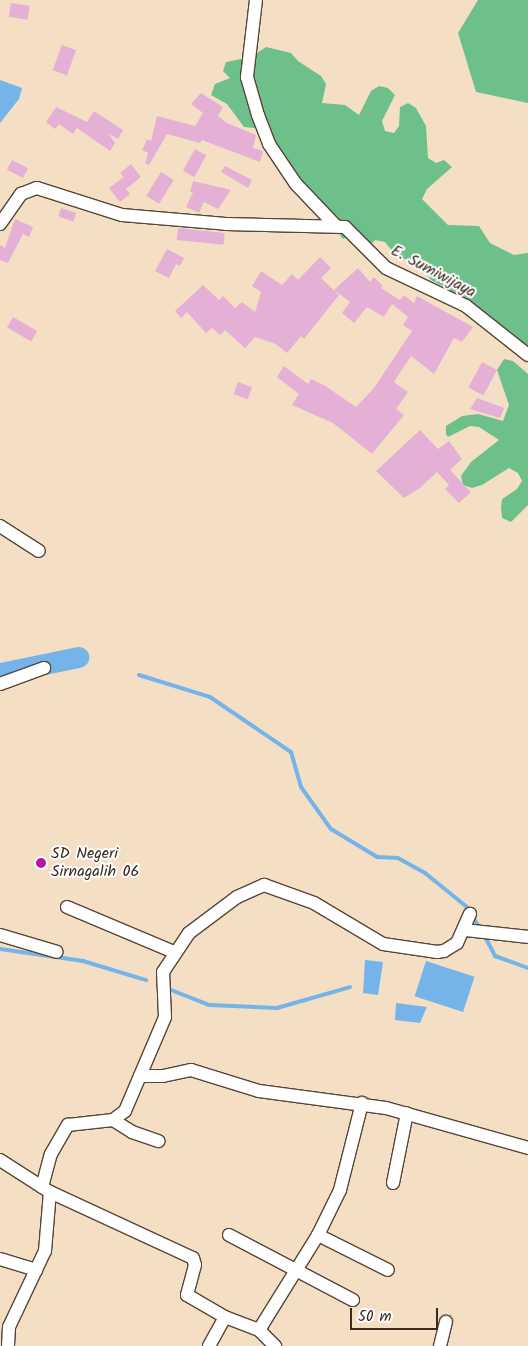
<!DOCTYPE html>
<html>
<head>
<meta charset="utf-8">
<style>
  body { margin:0 }
  #map { position:relative; width:528px; height:1346px; overflow:hidden; background:#f5dfc4; font-family:Kalam,sans-serif }
  div>[style] { position:absolute }
  [style*='--x'] { left:calc(var(--x)*1px); top:calc(var(--y)*1px); width:calc(var(--w)*1px); rotate:calc(var(--a)*1deg) }
  .forest>* { inset:0; background:#6ec08b }
  .water>* { inset:0; background:#74b4e8; transform-origin:0 0 }
  .stream>* { height:4px; margin:-2px; padding:0 2px; transform-origin:2px; border-radius:2px; background:#74b4e8 }
  .river>* { height:21px; margin:-10.5px; padding:0 10.5px; transform-origin:10.5px; border-radius:10.5px; background:#74b4e8 }
  .building>* { inset:0; background:#e5b0d5; transform-origin:0 0 }
  .roads { filter:drop-shadow(1px 0 #574537) drop-shadow(-1px 0 #574537) drop-shadow(0 1px #574537) drop-shadow(0 -1px #574537) }
  .street>* { height:12px; margin:-6px; padding:0 6px; transform-origin:6px; border-radius:6px; background:#fff }
  .dots>* { width:14px; height:14px; translate:-50% -50%; box-sizing:border-box; border:2px solid #fff; border-radius:50% }
  span { translate:-50% -50%; white-space:nowrap; text-align:center; line-height:1.15; -webkit-text-stroke:4px #fff; paint-order:stroke }
  .street-label { font-size:16px; color:#3b2a1e }
  .poi-label { font-size:16px; color:#3b2a1e }
  .left { translate:0 -50%; text-align:left }
  .scale { position:absolute; left:350px; top:1308px; width:88px; height:22px; box-sizing:border-box; border:2px solid #3b2a1e; border-top:0; padding-left:6px; font-size:15px; line-height:18px; white-space:nowrap; color:#3b2a1e; -webkit-text-stroke:4px #fff; paint-order:stroke }
</style>
</head>
<body>
<div id="map">
  <div class="forest">
    <div style="clip-path:polygon(478px 0,528px 0,528px 103px,476px 92px,458px 33px)"></div>
    <div style="clip-path:polygon(266px 47px,291px 53px,298px 61px,321px 76px,326px 84px,322px 103px,345px 105px,359px 115px,371px 91px,379px 86px,388px 88px,395px 95px,382px 121px,385px 131px,394px 133px,399px 126px,400px 107px,408px 103px,416px 108px,426px 126px,428px 158px,436px 163px,444px 160px,452px 167px,427px 189px,422px 199px,448px 225px,479px 226px,490px 243px,514px 255px,528px 253px,528px 352px,472px 307px,467px 299px,431px 280px,420px 264px,396px 256px,385px 242px,375px 240px,370px 245px,355px 234px,343px 239px,295px 178px,263px 129px,244px 127px,227px 104px,211px 95px,215px 84px,230px 78px,223px 71px,226px 62px,251px 57px)"></div>
    <div style="clip-path:polygon(504px 359px,513px 361px,528px 374px,528px 505px,511px 522px,502px 518px,501px 508px,502px 499px,517px 489px,522px 481px,518px 473px,509px 468px,482px 485px,472px 488px,463px 485px,461px 476px,471px 462px,499px 440px,479px 427px,470px 426px,448px 437px,446px 434px,446px 426px,462px 416px,478px 414px,503px 421px,509px 405px,497px 370px)"></div>
  </div>
  <div class="water">
    <div style="clip-path:polygon(0 80px,22px 88px,19px 99px,0 123px)"></div>
    <div style="clip-path:polygon(365px 960px,383px 962px,378px 995px,363px 993px)"></div>
    <div style="left:426px;top:961px;width:51px;height:37px;rotate:18deg"></div>
    <div style="clip-path:polygon(396px 1003px,427px 1007px,420px 1023px,395px 1020px)"></div>
  </div>
  <div class="stream">
    <div style="--x:139;--y:675;--w:74;--a:17.2"></div>
    <div style="--x:210;--y:697;--w:98;--a:34.2"></div>
    <div style="--x:291;--y:752;--w:36;--a:74"></div>
    <div style="--x:301;--y:787;--w:52;--a:54.5"></div>
    <div style="--x:331;--y:829;--w:54;--a:31.3"></div>
    <div style="--x:377;--y:857;--w:21;--a:3"></div>
    <div style="--x:398;--y:858;--w:31;--a:29"></div>
    <div style="--x:425;--y:873;--w:54;--a:39"></div>
    <div style="--x:467;--y:907;--w:26;--a:59"></div>
    <div style="--x:484;--y:935;--w:24;--a:62"></div>
    <div style="--x:495;--y:956;--w:35;--a:20"></div>
    <div style="--x:0;--y:949;--w:84;--a:8.2"></div>
    <div style="--x:83;--y:961;--w:66;--a:16.8"></div>
    <div style="--x:166;--y:988;--w:46;--a:21.6"></div>
    <div style="--x:209;--y:1005;--w:68;--a:2.5"></div>
    <div style="--x:277;--y:1008;--w:76;--a:-16"></div>
  </div>
  <div class="river">
    <div style="--x:0;--y:673;--w:80;--a:-11.6"></div>
  </div>
  <div class="building">
    <div style="left:11px;top:3px;width:19px;height:14px;rotate:9deg"></div>
    <div style="left:62px;top:45px;width:15px;height:27px;rotate:20deg"></div>
    <div style="clip-path:polygon(201px 93px,223px 107px,218px 116px,227px 123px,256px 135px,253px 148px,263px 151px,260px 162px,202px 140px,200px 143px,167px 134px,149px 165px,145px 163px,148px 153px,142px 150px,147px 139px,151px 141px,157px 116px,195px 126px,203px 113px,191px 104px)"></div>
    <div style="clip-path:polygon(56px 107px,87px 122px,94px 111px,123px 130px,118px 139px,109px 134px,115px 143px,110px 151px,77px 128px,73px 134px,59px 124px,55px 129px,46px 122px)"></div>
    <div style="left:195px;top:149px;width:13px;height:25px;rotate:29deg"></div>
    <div style="left:12px;top:160px;width:18px;height:11px;rotate:27deg"></div>
    <div style="clip-path:polygon(131px 164px,141px 177px,126px 189px,130px 194px,120px 202px,109px 188px,124px 177px,120px 173px)"></div>
    <div style="clip-path:polygon(225px 166px,252px 180px,248px 188px,221px 172px)"></div>
    <div style="left:161px;top:172px;width:15px;height:28px;rotate:32deg"></div>
    <div style="clip-path:polygon(193px 181px,231px 190px,218px 209px,204px 202px,199px 213px,186px 207px,193px 192px,190px 192px)"></div>
    <div style="left:61px;top:208px;width:16px;height:9px;rotate:18deg"></div>
    <div style="clip-path:polygon(15px 219px,33px 227px,29px 237px,23px 234px,8px 263px,0 260px,0 245px,5px 248px)"></div>
    <div style="left:178px;top:228px;width:47px;height:12px;rotate:6deg"></div>
    <div style="clip-path:polygon(167px 249px,184px 258px,180px 266px,176px 264px,169px 278px,155px 271px)"></div>
    <div style="clip-path:polygon(320px 257px,331px 268px,321px 278px,339px 295px,304px 339px,301px 336px,287px 353px,276px 344px,255px 337px,245px 348px,225px 330px,220px 335px,212px 328px,206px 333px,187px 312px,181px 318px,175px 311px,203px 285px,219px 300px,223px 296px,235px 308px,242px 302px,255px 312px,261px 292px,252px 286px,261px 271px,282px 285px,292px 274px,298px 280px)"></div>
    <div style="clip-path:polygon(358px 268px,370px 282px,374px 277px,383px 286px,381px 288px,400px 300px,404px 295px,414px 303px,417px 296px,473px 327px,462px 342px,454px 338px,434px 374px,411px 356px,394px 382px,408px 392px,396px 409px,404px 415px,372px 454px,333px 423px,292px 405px,299px 394px,277px 377px,284px 366px,308px 384px,311px 379px,324px 385px,356px 407px,374px 388px,412px 331px,403px 325px,408px 317px,392px 304px,384px 317px,367px 307px,354px 323px,342px 313px,350px 302px,334px 290px)"></div>
    <div style="left:13px;top:317px;width:28px;height:12px;rotate:30deg"></div>
    <div style="left:482px;top:362px;width:17px;height:29px;rotate:28deg"></div>
    <div style="left:238px;top:382px;width:15px;height:13px;rotate:20deg"></div>
    <div style="clip-path:polygon(477px 398px,504px 408px,500px 418px,470px 409px)"></div>
    <div style="clip-path:polygon(420px 430px,438px 449px,449px 441px,462px 459px,450px 470px,471px 492px,459px 503px,445px 489px,449px 485px,437px 472px,420px 488px,404px 498px,376px 471px)"></div>
  </div>
  <div class="roads">
    <div class="street">
      <div style="--x:256;--y:0;--w:78;--a:96.7"></div>
      <div style="--x:247;--y:77;--w:40;--a:74"></div>
      <div style="--x:258;--y:115;--w:31;--a:69"></div>
      <div style="--x:269;--y:144;--w:48;--a:56"></div>
      <div style="--x:296;--y:184;--w:58;--a:46.4"></div>
      <div style="--x:0;--y:224;--w:37;--a:-55"></div>
      <div style="--x:21;--y:194;--w:17;--a:-21"></div>
      <div style="--x:37;--y:188;--w:89;--a:17.6"></div>
      <div style="--x:122;--y:215;--w:104;--a:4.9"></div>
      <div style="--x:226;--y:224;--w:119;--a:1.4"></div>
      <div style="--x:345;--y:227;--w:58;--a:45"></div>
      <div style="--x:386;--y:268;--w:89;--a:25.4"></div>
      <div style="--x:466;--y:306;--w:79;--a:38.3"></div>
      <div style="--x:0;--y:526;--w:46;--a:32.7"></div>
      <div style="--x:0;--y:684;--w:47;--a:-20"></div>
      <div style="--x:67;--y:907;--w:116;--a:22.8"></div>
      <div style="--x:465;--y:930;--w:63;--a:6.3"></div>
      <div style="--x:0;--y:935;--w:59;--a:16.6"></div>
      <div style="--x:140;--y:1076;--w:23;--a:0"></div>
      <div style="--x:163;--y:1076;--w:29;--a:-12"></div>
      <div style="--x:191;--y:1070;--w:71;--a:17.2"></div>
      <div style="--x:259;--y:1091;--w:128;--a:7.6"></div>
      <div style="--x:386;--y:1108;--w:148;--a:15.7"></div>
      <div style="--x:113;--y:1120;--w:22;--a:32"></div>
      <div style="--x:132;--y:1132;--w:28;--a:19"></div>
      <div style="--x:0;--y:1160;--w:50;--a:32.7"></div>
      <div style="--x:393;--y:1183;--w:71;--a:-78.7"></div>
      <div style="--x:50;--y:1192;--w:157;--a:24.8"></div>
      <div style="--x:193;--y:1258;--w:7;--a:74"></div>
      <div style="--x:195;--y:1265;--w:31;--a:105"></div>
      <div style="--x:187;--y:1295;--w:44;--a:30.1"></div>
      <div style="--x:225;--y:1317;--w:36;--a:21"></div>
      <div style="--x:259;--y:1330;--w:23;--a:45"></div>
      <div style="--x:229;--y:1235;--w:140;--a:27.7"></div>
      <div style="--x:318;--y:1235;--w:78;--a:26.6"></div>
      <div style="--x:0;--y:1259;--w:38;--a:17"></div>
      <div style="--x:259;--y:1330;--w:112;--a:-58.2"></div>
      <div style="--x:318;--y:1235;--w:50;--a:-63.9"></div>
      <div style="--x:340;--y:1190;--w:90;--a:-75.8"></div>
      <div style="--x:8;--y:1346;--w:19;--a:-87"></div>
      <div style="--x:9;--y:1327;--w:84;--a:-64.7"></div>
      <div style="--x:45;--y:1251;--w:59;--a:-85.2"></div>
      <div style="--x:50;--y:1192;--w:9;--a:-148"></div>
      <div style="--x:42;--y:1187;--w:34;--a:-75"></div>
      <div style="--x:51;--y:1154;--w:34;--a:-60"></div>
      <div style="--x:68;--y:1125;--w:45;--a:-6.3"></div>
      <div style="--x:113;--y:1120;--w:15;--a:-37"></div>
      <div style="--x:125;--y:1111;--w:102;--a:-66.9"></div>
      <div style="--x:165;--y:1017;--w:45;--a:-92.5"></div>
      <div style="--x:163;--y:972;--w:47;--a:-56.3"></div>
      <div style="--x:189;--y:933;--w:60;--a:-36.9"></div>
      <div style="--x:237;--y:897;--w:30;--a:-24"></div>
      <div style="--x:264;--y:885;--w:53;--a:19.8"></div>
      <div style="--x:314;--y:903;--w:80;--a:30.7"></div>
      <div style="--x:383;--y:944;--w:55;--a:8.4"></div>
      <div style="--x:437;--y:952;--w:7;--a:-8"></div>
      <div style="--x:444;--y:951;--w:15;--a:-32"></div>
      <div style="--x:457;--y:943;--w:32;--a:-66"></div>
      <div style="--x:209;--y:1346;--w:33;--a:-61"></div>
      <div style="--x:440;--y:1346;--w:25;--a:-76"></div>
    </div>
  </div>
  <div class="dots">
    <div style="left:41px;top:863px;background:#b5179e"></div>
  </div>
  <div class="street-label">
    <span style="left:433px;top:272px;rotate:28deg">E. Sumiwijaya</span>
  </div>
  <div class="poi-label">
    <span class="left" style="left:51px;top:863px">SD Negeri<br>Sirnagalih 06</span>
  </div>
  <div class="scale">50 m</div>
</div>
</body>
</html>
